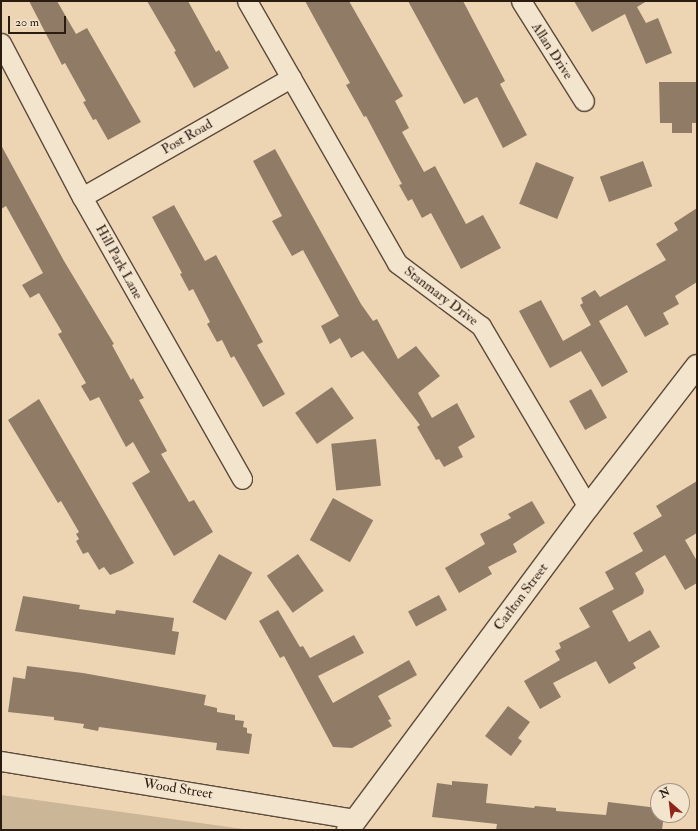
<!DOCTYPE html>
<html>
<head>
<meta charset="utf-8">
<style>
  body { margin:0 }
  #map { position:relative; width:698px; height:831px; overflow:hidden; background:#edd5b4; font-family:"IM FELL Double Pica",serif }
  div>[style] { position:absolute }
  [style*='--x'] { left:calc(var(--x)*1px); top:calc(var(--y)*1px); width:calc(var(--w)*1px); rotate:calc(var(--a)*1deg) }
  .green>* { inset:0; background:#ccb698 }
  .building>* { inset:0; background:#907c66; transform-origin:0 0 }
  .roads { filter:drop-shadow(1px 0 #5c4a3a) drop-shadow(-1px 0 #5c4a3a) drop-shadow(0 1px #5c4a3a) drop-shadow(0 -1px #5c4a3a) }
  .street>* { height:19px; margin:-9.5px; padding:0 9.5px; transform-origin:9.5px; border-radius:9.5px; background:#f3e4ce }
  .secondary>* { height:22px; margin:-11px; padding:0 11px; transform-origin:11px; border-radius:11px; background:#f3e4ce }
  span { translate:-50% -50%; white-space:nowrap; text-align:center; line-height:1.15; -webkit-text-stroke:3.5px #f3e4ce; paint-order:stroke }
  .street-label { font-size:14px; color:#2b1c12 }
  .frame { position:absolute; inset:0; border:2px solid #2b1c12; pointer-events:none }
  .north { position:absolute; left:650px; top:783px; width:40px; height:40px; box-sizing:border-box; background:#f3e4ce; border:1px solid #a39483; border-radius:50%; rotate:332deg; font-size:11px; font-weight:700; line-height:16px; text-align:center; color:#2b1c12 }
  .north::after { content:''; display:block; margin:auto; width:14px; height:18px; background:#8f2418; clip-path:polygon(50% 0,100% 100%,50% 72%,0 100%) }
  .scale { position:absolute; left:8px; top:16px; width:58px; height:18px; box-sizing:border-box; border:2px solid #2b1c12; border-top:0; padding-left:5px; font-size:12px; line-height:14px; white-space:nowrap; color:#2b1c12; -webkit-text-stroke:3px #f3e4ce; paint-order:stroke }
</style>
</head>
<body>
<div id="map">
  <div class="green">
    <div style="clip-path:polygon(1px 795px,250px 830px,1px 830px)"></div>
  </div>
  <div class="building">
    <div style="clip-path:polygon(29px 1px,57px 1px,76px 34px,87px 28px,141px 122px,108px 140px,96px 119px,93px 120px,83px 102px,86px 101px,65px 63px,62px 65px)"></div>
    <div style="clip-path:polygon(147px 1px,188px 1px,216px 52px,219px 50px,229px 68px,194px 88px,174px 52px,176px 51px)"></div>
    <div style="clip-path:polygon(305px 1px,349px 1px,403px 96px,395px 101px,409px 128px,402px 132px,424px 172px,435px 166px,466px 224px,483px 215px,501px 248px,461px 269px,431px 213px,422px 218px,412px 199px,408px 201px,399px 185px,402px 184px,366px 116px,364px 117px,346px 85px,350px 83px)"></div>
    <div style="clip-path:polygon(408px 1px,463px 1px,505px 81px,500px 84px,527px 135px,503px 148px,477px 97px,464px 104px)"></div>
    <div style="clip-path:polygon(574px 1px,647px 1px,637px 7px,646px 23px,658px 18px,672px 53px,646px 64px,625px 14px,592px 32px)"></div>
    <div style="clip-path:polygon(659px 82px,697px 82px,697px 123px,692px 123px,692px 133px,672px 133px,672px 123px,660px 123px)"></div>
    <div style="clip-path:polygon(1px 145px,64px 261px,114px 344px,112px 345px,131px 380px,133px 378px,144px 398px,139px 400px,167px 451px,161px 454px,189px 502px,194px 500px,213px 532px,174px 556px,132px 483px,150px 472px,133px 442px,126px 447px,99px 397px,90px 401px,81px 386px,86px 383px,58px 334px,62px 332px,39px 293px,30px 298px,22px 285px,43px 273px,6px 206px,1px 209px)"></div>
    <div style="clip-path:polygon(275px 149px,361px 304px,373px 321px,377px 319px,398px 359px,416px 346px,440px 376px,418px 393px,432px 418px,457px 403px,475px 437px,458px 447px,463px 457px,444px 467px,439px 459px,436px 460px,417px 427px,420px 425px,363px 351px,351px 358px,340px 338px,330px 344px,321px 326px,339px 316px,303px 250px,292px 256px,272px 221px,282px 216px,253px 161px)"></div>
    <div style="left:643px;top:161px;width:27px;height:46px;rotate:70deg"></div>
    <div style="left:536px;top:162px;width:41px;height:45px;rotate:22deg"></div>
    <div style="clip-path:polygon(174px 205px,205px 261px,216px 255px,263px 342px,257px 345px,285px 394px,263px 407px,234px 356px,231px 358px,222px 340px,217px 342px,207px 324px,210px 322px,193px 289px,189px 291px,180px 274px,182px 273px,152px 217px)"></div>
    <div style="clip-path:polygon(697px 208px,697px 282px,675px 296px,679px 304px,663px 313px,669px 324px,645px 337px,627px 305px,599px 321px,628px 372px,602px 387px,581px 351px,550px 368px,519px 311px,541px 300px,563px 341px,591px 325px,580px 305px,583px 303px,581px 298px,595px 290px,600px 297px,666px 260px,656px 244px,678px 230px,674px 223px)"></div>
    <div style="left:332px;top:387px;width:38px;height:45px;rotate:55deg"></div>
    <div style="left:591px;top:389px;width:33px;height:25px;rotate:61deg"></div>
    <div style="clip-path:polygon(39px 399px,134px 563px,122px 570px,110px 575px,104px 567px,99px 570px,88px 552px,83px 554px,76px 541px,79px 539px,76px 534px,79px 532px,61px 501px,58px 503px,8px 420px)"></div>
    <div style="left:376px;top:439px;width:47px;height:45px;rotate:84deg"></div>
    <div style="clip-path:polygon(697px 481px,697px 533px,685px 540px,697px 561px,697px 583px,685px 590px,665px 555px,635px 573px,644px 590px,643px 594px,612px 611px,629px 642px,650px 630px,660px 647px,633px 663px,636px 668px,609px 684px,596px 661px,553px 683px,561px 697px,540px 709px,524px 681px,560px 660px,555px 651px,561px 648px,559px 643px,590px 627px,579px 608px,614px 589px,605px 572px,643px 551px,633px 533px,662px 516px,656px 506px)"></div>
    <div style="left:333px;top:498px;width:46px;height:48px;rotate:29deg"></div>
    <div style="clip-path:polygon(532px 501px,545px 523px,513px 544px,517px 552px,488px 567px,492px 574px,459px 593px,445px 568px,485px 544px,480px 534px,511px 518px,508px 514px)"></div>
    <div style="left:219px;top:554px;width:38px;height:55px;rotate:29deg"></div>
    <div style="left:298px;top:554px;width:45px;height:38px;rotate:55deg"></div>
    <div style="left:439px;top:595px;width:17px;height:35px;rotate:62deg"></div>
    <div style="clip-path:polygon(23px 596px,80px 605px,79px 609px,115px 614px,116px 610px,174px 618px,172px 631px,179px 632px,175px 655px,15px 631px)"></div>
    <div style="clip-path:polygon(278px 610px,300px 647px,303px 646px,310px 658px,354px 635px,364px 653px,318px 676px,333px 703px,409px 660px,417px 675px,378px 696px,391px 719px,388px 720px,392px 726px,352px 748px,333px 747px,284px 656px,280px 658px,259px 621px)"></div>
    <div style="clip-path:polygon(27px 666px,83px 673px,206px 695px,204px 705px,217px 708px,217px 712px,235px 715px,235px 720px,244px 721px,243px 727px,247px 728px,247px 733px,252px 734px,249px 754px,216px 750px,217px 743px,99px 727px,98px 731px,83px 728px,84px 724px,54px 720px,54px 717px,8px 712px,13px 677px,25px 679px)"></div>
    <div style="clip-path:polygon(508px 706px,530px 722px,518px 738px,522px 741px,511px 756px,485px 736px)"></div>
    <div style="clip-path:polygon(452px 781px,488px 784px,486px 803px,534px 808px,535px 806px,556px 808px,556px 811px,606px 815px,608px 802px,658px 808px,658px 815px,664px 815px,662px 830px,496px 830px,497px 824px,432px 817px,437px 783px,452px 785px)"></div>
  </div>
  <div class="roads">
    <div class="street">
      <div style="--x:247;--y:1;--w:302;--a:60.2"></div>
      <div style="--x:397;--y:263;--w:105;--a:36.9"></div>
      <div style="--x:481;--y:326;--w:210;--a:59.4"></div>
      <div style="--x:521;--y:1;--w:118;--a:57.8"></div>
      <div style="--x:1;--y:43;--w:174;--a:62.3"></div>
      <div style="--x:82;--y:197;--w:324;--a:60.4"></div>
      <div style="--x:82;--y:197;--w:241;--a:-29.7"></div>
      <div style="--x:1;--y:761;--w:359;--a:9.3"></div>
    </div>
    <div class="secondary">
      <div style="--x:348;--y:830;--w:402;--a:-53.4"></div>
      <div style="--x:588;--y:507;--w:178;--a:-52.3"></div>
    </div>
  </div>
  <div class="street-label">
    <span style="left:552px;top:51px;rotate:57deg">Allan Drive</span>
    <span style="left:187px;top:137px;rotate:-30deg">Post Road</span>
    <span style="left:119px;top:262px;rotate:61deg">Hill Park Lane</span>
    <span style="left:441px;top:296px;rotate:37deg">Stanmary Drive</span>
    <span style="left:521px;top:597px;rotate:-53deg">Carlton Street</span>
    <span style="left:178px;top:789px;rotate:9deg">Wood Street</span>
  </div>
  <div class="frame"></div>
  <div class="north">N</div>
  <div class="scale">20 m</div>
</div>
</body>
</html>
